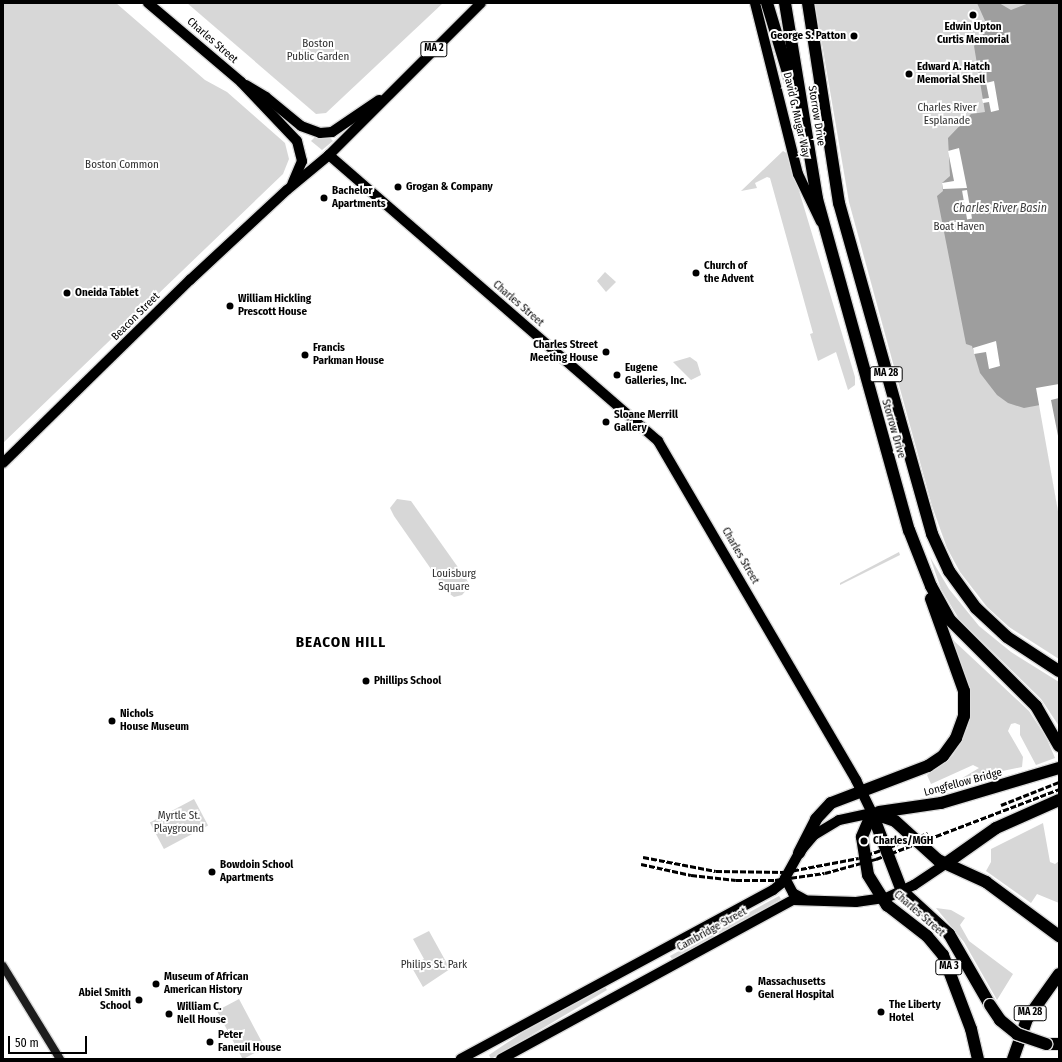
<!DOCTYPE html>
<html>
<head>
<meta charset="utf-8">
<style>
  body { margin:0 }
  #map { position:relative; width:1062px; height:1062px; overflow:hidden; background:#fff; font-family:"Fira Sans Condensed",sans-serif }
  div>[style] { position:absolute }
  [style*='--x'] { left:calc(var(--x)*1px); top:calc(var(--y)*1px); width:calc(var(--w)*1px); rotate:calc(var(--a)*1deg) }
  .green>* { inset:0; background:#d7d7d7; transform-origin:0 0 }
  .water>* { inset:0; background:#9e9e9e }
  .pier>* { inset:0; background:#fff; transform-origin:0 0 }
  .roads { filter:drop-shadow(1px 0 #dbdbdb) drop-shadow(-1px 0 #dbdbdb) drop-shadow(0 1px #dbdbdb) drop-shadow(0 -1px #dbdbdb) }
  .secondary>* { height:8px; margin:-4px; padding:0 4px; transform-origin:4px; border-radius:4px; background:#1d1d1d }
  .primary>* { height:10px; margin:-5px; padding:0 5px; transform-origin:5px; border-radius:5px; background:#000 }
  .highway>* { height:12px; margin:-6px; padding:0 6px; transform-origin:6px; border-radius:6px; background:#000 }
  .rail>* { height:3px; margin-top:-1.5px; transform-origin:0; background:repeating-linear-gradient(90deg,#000 0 6px,transparent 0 8px) }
  .bridges { filter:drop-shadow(1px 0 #dbdbdb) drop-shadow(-1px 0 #dbdbdb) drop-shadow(0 1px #dbdbdb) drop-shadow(0 -1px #dbdbdb) }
  .highway-bridge>* { height:12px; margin:-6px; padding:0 6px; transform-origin:6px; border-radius:6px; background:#000 }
  .dots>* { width:11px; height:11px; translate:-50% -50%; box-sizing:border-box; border:2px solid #fff; border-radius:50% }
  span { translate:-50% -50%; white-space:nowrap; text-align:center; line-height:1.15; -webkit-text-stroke:4px #fff; paint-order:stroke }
  .shield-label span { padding:1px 3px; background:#fff; border:1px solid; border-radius:3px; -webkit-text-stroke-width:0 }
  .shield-label { font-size:10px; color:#000; font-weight:700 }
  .poi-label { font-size:11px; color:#000; font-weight:700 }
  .right { translate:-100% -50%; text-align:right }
  .left { translate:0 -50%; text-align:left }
  .street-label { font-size:11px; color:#000 }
  .park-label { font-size:11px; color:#2e2e2e }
  .water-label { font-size:12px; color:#3f3f3f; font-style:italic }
  .district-label { font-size:15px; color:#000; font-weight:700; letter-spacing:1px }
  .frame { position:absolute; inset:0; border:4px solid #000; pointer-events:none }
  .scale { position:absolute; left:8px; top:1036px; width:79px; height:18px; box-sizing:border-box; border:2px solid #000; border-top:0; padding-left:5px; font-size:12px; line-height:14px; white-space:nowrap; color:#000; -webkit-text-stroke:3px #fff; paint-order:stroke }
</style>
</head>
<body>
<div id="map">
  <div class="green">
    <div style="clip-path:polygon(3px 3px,116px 3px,205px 80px,227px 92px,285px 143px,289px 159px,283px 174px,3px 443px)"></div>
    <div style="clip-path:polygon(187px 3px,443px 3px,326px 113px,316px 114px)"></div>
    <div style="clip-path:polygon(815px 3px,1059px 3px,1059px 659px,1009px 627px,987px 607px,960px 572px,947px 548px,932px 506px,849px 202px)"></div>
    <div style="clip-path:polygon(315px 137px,330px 138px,333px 141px,322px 150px,311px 141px)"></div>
    <div style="clip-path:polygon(783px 151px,788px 154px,855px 377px,855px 385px,848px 390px,836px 352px,818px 361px,810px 334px,813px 333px,770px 178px,767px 177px,755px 183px,757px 188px,741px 191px)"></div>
    <div style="clip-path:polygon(605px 272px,616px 282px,606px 292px,597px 281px)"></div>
    <div style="clip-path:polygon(690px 357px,697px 362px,701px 375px,691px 380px,673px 362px)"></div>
    <div style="clip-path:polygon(397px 499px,411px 501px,467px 580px,469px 587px,462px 595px,454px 597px,447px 592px,394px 516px,390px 508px)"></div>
    <div style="clip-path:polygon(899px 552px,900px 555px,840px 585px,840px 583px)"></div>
    <div style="clip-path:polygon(930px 557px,949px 589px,979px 626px,1011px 652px,1059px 682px,1059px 726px,1041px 699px,959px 619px,941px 589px)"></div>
    <div style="clip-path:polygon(953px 640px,1029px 711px,1046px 737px,1055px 758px,1036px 765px,1020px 735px,1020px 725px,1015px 723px,1011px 724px,1008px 731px,1023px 757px,1022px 767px,959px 780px,979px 768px,973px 765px,931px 784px,927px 775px,953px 755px,968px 727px,970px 689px,952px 644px)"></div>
    <div style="left:194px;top:799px;width:30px;height:50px;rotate:62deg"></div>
    <div style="clip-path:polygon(1043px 823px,1050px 862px,1055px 864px,1059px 861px,1059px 903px,1037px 894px,1031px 903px,986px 871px,991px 862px,991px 849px)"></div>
    <div style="clip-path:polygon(779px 896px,781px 899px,771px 905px,672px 959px,670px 956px)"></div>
    <div style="clip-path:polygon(936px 908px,951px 910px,965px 918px,960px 925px,969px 941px,1013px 974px,997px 1000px,964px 942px)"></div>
    <div style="clip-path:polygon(429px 931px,450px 969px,423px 987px,411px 966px,424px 959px,413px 939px)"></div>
    <div style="clip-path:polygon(605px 987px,607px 990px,491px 1059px,489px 1055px,529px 1028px)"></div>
    <div style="left:239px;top:999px;width:55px;height:25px;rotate:62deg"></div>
  </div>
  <div class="water">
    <div style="clip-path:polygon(977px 3px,999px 3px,1011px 10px,1029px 3px,1059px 3px,1059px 515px,1040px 405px,1024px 408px,1008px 403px,997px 395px,980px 373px,972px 346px,966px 344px,937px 196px,943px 191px,942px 183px,950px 176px,948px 138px,971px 114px,985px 112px,974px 46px,984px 33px,986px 23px)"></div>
  </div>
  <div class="pier">
    <div style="clip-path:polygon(994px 81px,999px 110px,991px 112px,989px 102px,983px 103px,982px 99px,989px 98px,986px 83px)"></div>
    <div style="clip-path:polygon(959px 148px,967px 188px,943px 189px,942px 183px,954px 181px,948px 151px)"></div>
    <div style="left:967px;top:190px;width:29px;height:5px;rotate:80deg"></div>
    <div style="clip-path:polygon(996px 341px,1000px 366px,989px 369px,986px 352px,974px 354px,973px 348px)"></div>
    <div style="clip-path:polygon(1059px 384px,1059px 398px,1051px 400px,1059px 441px,1059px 517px,1036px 388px)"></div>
  </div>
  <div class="roads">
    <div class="secondary">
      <div style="--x:3;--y:966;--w:109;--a:58.5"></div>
    </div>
    <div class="primary">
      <div style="--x:148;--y:3;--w:122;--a:40.3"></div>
      <div style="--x:241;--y:82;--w:81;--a:46.5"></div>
      <div style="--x:297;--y:141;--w:21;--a:76"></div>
      <div style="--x:302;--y:161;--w:25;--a:113"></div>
      <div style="--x:755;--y:3;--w:176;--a:75.9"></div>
      <div style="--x:798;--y:174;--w:53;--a:64.4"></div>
      <div style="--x:246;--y:85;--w:23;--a:31"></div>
      <div style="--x:266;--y:97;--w:45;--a:39.6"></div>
      <div style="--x:301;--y:126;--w:20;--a:20"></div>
      <div style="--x:320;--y:133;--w:12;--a:-5"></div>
      <div style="--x:332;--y:132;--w:57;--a:-34.2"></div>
      <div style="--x:329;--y:155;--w:436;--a:41"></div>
      <div style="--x:658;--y:441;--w:393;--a:59.7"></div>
      <div style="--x:856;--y:780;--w:37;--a:64"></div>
      <div style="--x:872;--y:813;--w:34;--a:168"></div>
      <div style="--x:839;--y:820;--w:29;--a:149"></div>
      <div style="--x:814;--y:835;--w:23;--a:130"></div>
      <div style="--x:799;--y:853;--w:33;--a:119"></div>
      <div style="--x:783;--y:882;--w:13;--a:141"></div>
      <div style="--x:773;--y:890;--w:355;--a:151.6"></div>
      <div style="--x:3;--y:463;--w:262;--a:-44.4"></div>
      <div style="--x:190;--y:280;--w:132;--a:-42.9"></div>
      <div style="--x:287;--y:190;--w:55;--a:-39.8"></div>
      <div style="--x:329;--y:155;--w:215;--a:-45"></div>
      <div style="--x:785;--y:878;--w:17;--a:62"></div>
      <div style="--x:793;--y:893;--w:13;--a:29"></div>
      <div style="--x:501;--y:1059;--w:332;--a:-28.6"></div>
      <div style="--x:793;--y:900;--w:63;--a:1.8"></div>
      <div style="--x:856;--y:902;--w:30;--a:-8"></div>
      <div style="--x:886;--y:898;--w:31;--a:-25"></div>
      <div style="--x:914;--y:885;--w:37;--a:-34"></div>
    </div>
    <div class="highway">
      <div style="--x:767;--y:3;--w:87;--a:73.2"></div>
      <div style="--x:785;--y:3;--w:199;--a:80.7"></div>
      <div style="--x:817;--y:199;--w:344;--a:74.5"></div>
      <div style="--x:909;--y:530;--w:60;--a:68.6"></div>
      <div style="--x:931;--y:586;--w:38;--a:61"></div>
      <div style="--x:949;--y:619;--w:123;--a:45"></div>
      <div style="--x:1036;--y:706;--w:46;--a:60.1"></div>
      <div style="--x:808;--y:3;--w:202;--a:81.2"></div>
      <div style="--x:839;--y:203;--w:344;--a:74.3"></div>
      <div style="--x:932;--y:534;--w:41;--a:65.3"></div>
      <div style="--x:949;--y:571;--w:46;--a:53.9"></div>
      <div style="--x:976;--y:608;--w:42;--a:43.1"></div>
      <div style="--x:1007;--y:637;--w:62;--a:33.2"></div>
      <div style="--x:879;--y:812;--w:63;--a:-8.3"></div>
      <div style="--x:941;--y:803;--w:123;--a:-16.5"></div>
      <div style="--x:872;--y:813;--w:26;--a:113"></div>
      <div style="--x:862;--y:837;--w:38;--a:81"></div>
      <div style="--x:868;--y:875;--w:36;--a:58"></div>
      <div style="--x:887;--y:905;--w:51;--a:37.8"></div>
      <div style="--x:927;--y:936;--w:25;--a:50"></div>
      <div style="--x:943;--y:955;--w:79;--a:69.3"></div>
      <div style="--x:971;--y:1029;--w:31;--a:77"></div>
      <div style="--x:872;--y:813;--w:84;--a:69"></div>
      <div style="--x:902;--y:891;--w:64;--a:42.5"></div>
      <div style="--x:949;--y:934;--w:82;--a:60"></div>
      <div style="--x:872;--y:813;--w:24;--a:19"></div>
      <div style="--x:895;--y:821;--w:58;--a:42.2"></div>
      <div style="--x:938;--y:860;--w:53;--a:24.6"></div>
      <div style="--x:986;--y:882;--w:91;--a:36.5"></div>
      <div style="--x:799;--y:853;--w:38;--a:-63"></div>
      <div style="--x:816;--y:819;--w:22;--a:-47"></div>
      <div style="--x:831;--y:803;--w:104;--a:-20.9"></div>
      <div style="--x:928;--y:766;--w:18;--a:-34"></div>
      <div style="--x:943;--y:756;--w:22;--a:-54"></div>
      <div style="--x:956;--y:738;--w:23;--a:-70"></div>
      <div style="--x:964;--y:716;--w:25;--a:-90"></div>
      <div style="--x:964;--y:691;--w:98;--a:-109.7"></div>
      <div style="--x:945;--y:864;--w:62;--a:-35.2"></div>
      <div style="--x:996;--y:828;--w:69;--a:-24"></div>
      <div style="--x:1046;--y:1044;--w:13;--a:0"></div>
      <div style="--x:1013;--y:1059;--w:42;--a:-70.7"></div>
      <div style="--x:1027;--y:1019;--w:55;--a:-54.6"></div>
    </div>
  </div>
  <div class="rail">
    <div style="--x:1001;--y:805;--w:62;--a:-21.6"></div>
    <div style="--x:643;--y:857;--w:74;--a:10.9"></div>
    <div style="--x:716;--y:871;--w:69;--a:0.8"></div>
    <div style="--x:785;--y:872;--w:75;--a:-10.7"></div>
    <div style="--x:859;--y:858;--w:73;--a:-19.9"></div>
    <div style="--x:641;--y:864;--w:51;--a:12.4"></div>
    <div style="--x:691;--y:875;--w:45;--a:6.3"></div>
    <div style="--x:736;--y:880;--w:39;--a:0"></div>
    <div style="--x:775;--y:880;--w:50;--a:-8"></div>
    <div style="--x:825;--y:873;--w:53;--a:-15.4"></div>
    <div style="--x:876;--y:859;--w:196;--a:-20.9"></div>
  </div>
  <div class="bridges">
    <div class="highway-bridge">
      <div style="--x:990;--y:1005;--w:18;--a:56"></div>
      <div style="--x:1000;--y:1020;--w:22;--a:39"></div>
      <div style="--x:1017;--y:1034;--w:31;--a:19"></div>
    </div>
  </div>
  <div class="dots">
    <div style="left:973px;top:15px;background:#000"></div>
    <div style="left:854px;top:36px;background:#000"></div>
    <div style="left:909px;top:74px;background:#000"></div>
    <div style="left:398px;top:187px;background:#000"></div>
    <div style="left:324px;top:198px;background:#000"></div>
    <div style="left:696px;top:273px;background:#000"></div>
    <div style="left:67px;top:293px;background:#000"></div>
    <div style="left:230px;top:306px;background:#000"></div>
    <div style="left:606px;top:352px;background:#000"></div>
    <div style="left:305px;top:355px;background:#000"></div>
    <div style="left:617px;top:375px;background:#000"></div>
    <div style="left:606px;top:422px;background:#000"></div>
    <div style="left:366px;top:681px;background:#000"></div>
    <div style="left:112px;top:721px;background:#000"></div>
    <div style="left:864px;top:841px;background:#000"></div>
    <div style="left:212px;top:872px;background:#000"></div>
    <div style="left:156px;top:984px;background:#000"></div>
    <div style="left:749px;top:989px;background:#000"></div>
    <div style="left:139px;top:1000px;background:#000"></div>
    <div style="left:881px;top:1012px;background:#000"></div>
    <div style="left:169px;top:1014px;background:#000"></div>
    <div style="left:210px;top:1042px;background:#000"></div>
  </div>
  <div class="shield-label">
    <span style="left:434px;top:49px">MA 2</span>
    <span style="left:886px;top:374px">MA 28</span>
    <span style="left:949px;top:967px">MA 3</span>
    <span style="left:1030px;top:1013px">MA 28</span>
  </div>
  <div class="poi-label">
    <span style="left:973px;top:34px">Edwin Upton<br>Curtis Memorial</span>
    <span class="right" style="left:846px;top:36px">George S. Patton</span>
    <span class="left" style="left:917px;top:74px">Edward A. Hatch<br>Memorial Shell</span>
    <span class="left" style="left:406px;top:187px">Grogan &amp; Company</span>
    <span class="left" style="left:332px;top:198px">Bachelor<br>Apartments</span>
    <span class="left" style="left:704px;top:273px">Church of<br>the Advent</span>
    <span class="left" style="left:75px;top:293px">Oneida Tablet</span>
    <span class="left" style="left:238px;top:306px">William Hickling<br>Prescott House</span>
    <span class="right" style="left:598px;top:352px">Charles Street<br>Meeting House</span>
    <span class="left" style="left:313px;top:355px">Francis<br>Parkman House</span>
    <span class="left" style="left:625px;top:375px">Eugene<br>Galleries, Inc.</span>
    <span class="left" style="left:614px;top:422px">Sloane Merrill<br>Gallery</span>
    <span class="left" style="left:374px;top:681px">Phillips School</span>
    <span class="left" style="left:120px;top:721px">Nichols<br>House Museum</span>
    <span class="left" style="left:873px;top:841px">Charles/MGH</span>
    <span class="left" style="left:220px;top:872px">Bowdoin School<br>Apartments</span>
    <span class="left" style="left:164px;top:984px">Museum of African<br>American History</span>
    <span class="left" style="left:758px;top:989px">Massachusetts<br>General Hospital</span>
    <span class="right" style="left:131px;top:1000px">Abiel Smith<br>School</span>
    <span class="left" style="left:889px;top:1012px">The Liberty<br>Hotel</span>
    <span class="left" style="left:177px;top:1014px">William C.<br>Nell House</span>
    <span class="left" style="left:218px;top:1042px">Peter<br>Faneuil House</span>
  </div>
  <div class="street-label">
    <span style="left:212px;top:41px;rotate:41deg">Charles Street</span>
    <span style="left:796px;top:115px;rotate:77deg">David G. Mugar Way</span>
    <span style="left:816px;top:116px;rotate:81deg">Storrow Drive</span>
    <span style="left:518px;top:304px;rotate:41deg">Charles Street</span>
    <span style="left:136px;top:317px;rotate:-45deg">Beacon Street</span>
    <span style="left:893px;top:429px;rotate:74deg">Storrow Drive</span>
    <span style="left:740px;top:556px;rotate:60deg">Charles Street</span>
    <span style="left:963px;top:783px;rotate:-15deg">Longfellow Bridge</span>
    <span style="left:919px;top:914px;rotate:41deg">Charles Street</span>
    <span style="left:712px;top:930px;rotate:-29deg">Cambridge Street</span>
  </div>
  <div class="park-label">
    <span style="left:318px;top:51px">Boston<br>Public Garden</span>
    <span style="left:947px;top:115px">Charles River<br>Esplanade</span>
    <span style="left:122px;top:165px">Boston Common</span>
    <span style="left:959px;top:227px">Boat Haven</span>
    <span style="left:454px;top:581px">Louisburg<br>Square</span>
    <span style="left:179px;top:823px">Myrtle St.<br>Playground</span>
    <span style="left:434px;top:965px">Philips St. Park</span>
  </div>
  <div class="water-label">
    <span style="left:1000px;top:209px">Charles River Basin</span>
  </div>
  <div class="district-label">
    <span style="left:341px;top:643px">BEACON HILL</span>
  </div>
  <div class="frame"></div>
  <div class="scale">50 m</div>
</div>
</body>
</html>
